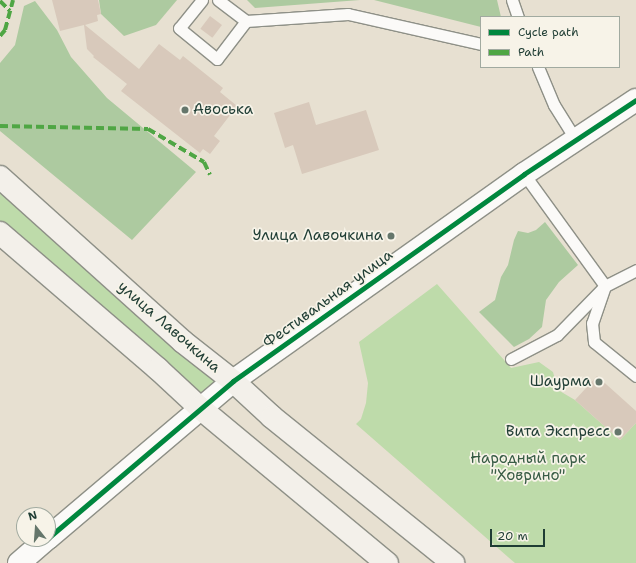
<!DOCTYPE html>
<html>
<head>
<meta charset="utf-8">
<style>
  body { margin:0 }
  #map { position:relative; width:636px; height:563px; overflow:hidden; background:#e7e0d1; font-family:"Shantell Sans",sans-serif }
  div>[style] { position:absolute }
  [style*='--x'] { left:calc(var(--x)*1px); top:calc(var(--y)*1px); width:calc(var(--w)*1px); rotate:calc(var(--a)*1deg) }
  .green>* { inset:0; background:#bedbaa }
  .forest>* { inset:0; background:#adcaa0 }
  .building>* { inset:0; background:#d8c9bb; transform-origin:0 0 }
  .roads { filter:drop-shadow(1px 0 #8e9087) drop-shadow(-1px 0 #8e9087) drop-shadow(0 1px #8e9087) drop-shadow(0 -1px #8e9087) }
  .service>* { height:11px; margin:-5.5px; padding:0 5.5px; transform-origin:5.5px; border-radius:5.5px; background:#fbfaf8 }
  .tertiary>* { height:22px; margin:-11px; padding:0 11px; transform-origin:11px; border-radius:11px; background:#fbfaf8 }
  .secondary>* { height:22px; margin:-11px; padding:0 11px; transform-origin:11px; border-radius:11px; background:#f3f0ea }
  .quiet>* { height:4px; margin-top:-2px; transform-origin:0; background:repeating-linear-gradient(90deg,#4fa644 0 8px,transparent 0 12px) }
  .cycleway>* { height:5px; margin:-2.5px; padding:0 2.5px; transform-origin:2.5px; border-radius:2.5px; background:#00873e }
  .dots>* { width:11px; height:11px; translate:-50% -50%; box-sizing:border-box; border:2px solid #f7f3e8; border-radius:50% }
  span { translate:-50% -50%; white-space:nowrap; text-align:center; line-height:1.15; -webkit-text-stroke:3.5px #f7f3e8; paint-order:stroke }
  .poi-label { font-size:15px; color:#1f3d34 }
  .left { translate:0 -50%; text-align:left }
  .right { translate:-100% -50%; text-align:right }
  .street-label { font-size:15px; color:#1f3d34 }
  .park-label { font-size:15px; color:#385c45 }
  .legend { position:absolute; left:480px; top:16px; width:140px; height:52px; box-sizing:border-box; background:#f7f3e8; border:1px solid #a1aaa0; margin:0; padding:5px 7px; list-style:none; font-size:12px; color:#1f3d34 }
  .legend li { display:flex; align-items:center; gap:8px; height:20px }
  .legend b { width:20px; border:1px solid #a1aaa0 }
  .north { position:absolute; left:16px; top:507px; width:40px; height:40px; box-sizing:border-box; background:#f7f3e8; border:1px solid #a1aaa0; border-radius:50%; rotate:343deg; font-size:11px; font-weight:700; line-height:16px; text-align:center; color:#1f3d34 }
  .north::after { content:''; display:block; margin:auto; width:14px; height:18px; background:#65766b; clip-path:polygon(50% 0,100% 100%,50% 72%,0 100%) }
  .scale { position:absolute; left:490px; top:529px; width:55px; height:18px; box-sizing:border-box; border:2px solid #1f3d34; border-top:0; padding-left:5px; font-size:12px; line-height:14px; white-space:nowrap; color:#1f3d34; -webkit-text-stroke:3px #f7f3e8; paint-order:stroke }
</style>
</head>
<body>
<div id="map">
  <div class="green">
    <div style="clip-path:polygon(0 177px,233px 381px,200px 408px,0 233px)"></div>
    <div style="clip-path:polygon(437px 284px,511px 368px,539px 362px,553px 372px,558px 390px,575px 400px,620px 440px,636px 423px,636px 563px,515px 563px,356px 424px,361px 419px,366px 403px,368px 383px,359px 342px)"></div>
  </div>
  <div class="forest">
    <div style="clip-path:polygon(99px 0,177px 0,156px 25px,124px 36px,101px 14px)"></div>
    <div style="clip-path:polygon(247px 0,360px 0,255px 8px)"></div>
    <div style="clip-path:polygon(374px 0,497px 0,501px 17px,481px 17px,481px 27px)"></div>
    <div style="clip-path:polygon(35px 1px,57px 30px,71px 57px,107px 98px,196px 172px,132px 240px,0 131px,0 63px,15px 45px,24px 6px)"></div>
    <div style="clip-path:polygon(545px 222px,578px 265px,559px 282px,546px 300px,542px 327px,529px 339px,514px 347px,479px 312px,495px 300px,501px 277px,508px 265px,514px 240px,518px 231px,528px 233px,536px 230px)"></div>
  </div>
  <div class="building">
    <div style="clip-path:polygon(52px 0,98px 0,101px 14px,97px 15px,98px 21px,85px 25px,139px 69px,159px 44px,180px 60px,183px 56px,223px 88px,220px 92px,237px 106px,214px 136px,220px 141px,210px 154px,203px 149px,200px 153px,121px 91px,127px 84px,93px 57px,94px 56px,87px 49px,84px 25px,60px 31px)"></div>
    <div style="left:210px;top:16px;width:15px;height:16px;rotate:37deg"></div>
    <div style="clip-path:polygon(309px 102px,316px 125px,366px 110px,379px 150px,302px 174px,293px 145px,285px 148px,274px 113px)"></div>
    <div style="clip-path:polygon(597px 376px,636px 411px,636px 423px,620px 440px,575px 400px)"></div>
  </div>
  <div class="roads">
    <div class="service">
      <div style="--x:202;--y:0;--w:36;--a:129"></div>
      <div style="--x:179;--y:28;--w:49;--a:39.2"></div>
      <div style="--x:217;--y:59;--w:48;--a:-52.7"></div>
      <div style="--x:246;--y:21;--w:35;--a:-143"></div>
      <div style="--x:512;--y:0;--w:18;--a:71"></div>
      <div style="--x:246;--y:21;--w:102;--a:-3.9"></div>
      <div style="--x:348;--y:14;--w:136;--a:12.7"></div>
      <div style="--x:538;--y:67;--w:41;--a:67.2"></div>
      <div style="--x:554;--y:105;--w:40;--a:58"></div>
      <div style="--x:524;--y:174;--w:138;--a:54.1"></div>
      <div style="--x:605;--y:286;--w:35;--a:-27"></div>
      <div style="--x:511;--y:359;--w:52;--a:-27.6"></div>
      <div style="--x:557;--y:335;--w:69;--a:-45.6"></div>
      <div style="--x:605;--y:286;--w:39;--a:109"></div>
      <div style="--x:592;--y:323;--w:19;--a:84"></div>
      <div style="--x:594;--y:342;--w:54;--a:39"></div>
    </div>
    <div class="tertiary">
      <div style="--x:48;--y:538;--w:243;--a:-40.3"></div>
      <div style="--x:233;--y:381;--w:357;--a:-35.4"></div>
      <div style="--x:524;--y:174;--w:134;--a:-33.5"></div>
      <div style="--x:19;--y:563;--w:37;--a:-41"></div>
    </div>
    <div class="secondary">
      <div style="--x:0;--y:177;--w:245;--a:42"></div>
      <div style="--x:182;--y:341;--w:65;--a:38.1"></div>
      <div style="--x:233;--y:381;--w:53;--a:42.7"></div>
      <div style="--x:272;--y:417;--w:233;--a:38.9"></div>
      <div style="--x:0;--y:233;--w:208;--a:40.7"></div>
      <div style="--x:158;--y:369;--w:57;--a:42.9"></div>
      <div style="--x:200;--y:408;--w:243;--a:39.7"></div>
    </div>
  </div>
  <div class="quiet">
    <div style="--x:0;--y:1;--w:14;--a:45"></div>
    <div style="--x:0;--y:36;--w:8;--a:-50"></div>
    <div style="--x:5;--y:30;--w:31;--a:-75"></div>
    <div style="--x:0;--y:126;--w:148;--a:1.2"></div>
    <div style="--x:148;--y:129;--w:65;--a:30.5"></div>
    <div style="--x:204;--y:162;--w:14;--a:65"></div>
  </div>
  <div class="cycleway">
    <div style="--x:48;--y:538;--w:243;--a:-40.3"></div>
    <div style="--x:233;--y:381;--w:357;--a:-35.4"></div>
    <div style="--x:524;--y:174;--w:134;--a:-33.5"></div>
  </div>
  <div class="dots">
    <div style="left:185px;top:110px;background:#65766b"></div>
    <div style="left:391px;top:236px;background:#65766b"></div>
    <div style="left:599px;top:382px;background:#65766b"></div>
    <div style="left:618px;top:432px;background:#65766b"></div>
  </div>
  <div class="poi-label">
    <span class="left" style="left:193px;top:110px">Авоська</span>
    <span class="right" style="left:383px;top:236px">Улица Лавочкина</span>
    <span class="right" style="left:591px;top:382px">Шаурма</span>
    <span class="right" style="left:610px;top:432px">Вита Экспресс</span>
  </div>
  <div class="street-label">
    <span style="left:328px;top:299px;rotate:-36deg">Фестивальная улица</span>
    <span style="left:169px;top:327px;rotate:41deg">улица Лавочкина</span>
  </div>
  <div class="park-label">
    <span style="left:528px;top:467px">Народный парк<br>"Ховрино"</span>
  </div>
  <ul class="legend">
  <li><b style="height:5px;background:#00873e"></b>Cycle path</li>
  <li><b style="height:5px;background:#4fa644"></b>Path</li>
  </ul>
  <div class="north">N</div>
  <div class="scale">20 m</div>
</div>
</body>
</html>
